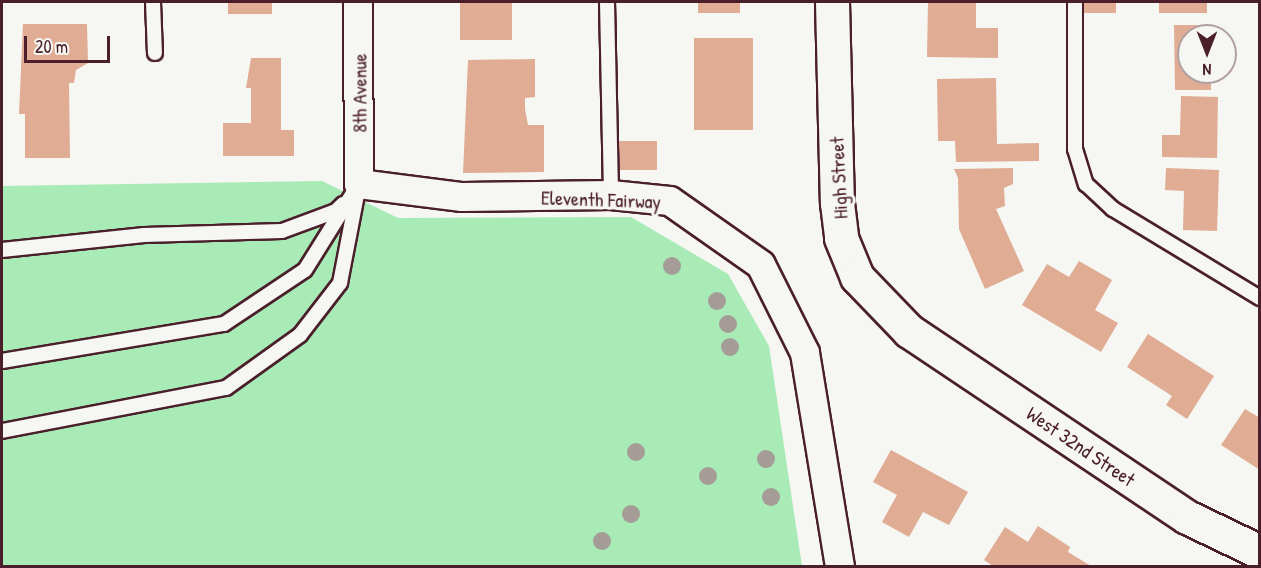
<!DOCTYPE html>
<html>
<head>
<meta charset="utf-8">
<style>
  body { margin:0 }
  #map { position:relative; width:1261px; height:568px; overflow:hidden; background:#f6f6f2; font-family:"Patrick Hand",sans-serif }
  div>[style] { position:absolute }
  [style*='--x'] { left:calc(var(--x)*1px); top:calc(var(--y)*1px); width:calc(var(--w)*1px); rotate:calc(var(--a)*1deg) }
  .green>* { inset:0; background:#a8ebb6 }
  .building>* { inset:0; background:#e0ac94; transform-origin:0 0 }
  .roads { filter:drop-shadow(2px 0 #4a1f2b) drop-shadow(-2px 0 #4a1f2b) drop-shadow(0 2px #4a1f2b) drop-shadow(0 -2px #4a1f2b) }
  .service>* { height:14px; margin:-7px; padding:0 7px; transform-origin:7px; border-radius:7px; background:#f6f6f2 }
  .minor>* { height:28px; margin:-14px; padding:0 14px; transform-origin:14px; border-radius:14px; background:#f6f6f2 }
  .tertiary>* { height:33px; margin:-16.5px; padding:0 16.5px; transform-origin:16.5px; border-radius:16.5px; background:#f6f6f2 }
  .trees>* { width:18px; height:18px; margin:-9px; border-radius:50%; background:#a59c98 }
  span { translate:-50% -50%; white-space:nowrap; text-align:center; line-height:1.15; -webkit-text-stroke:6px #f6f6f2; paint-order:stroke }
  .street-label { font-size:20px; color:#4a1f2b }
  .frame { position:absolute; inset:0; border:3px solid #4a1f2b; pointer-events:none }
  .north { position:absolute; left:1177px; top:24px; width:60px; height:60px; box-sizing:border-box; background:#f6f6f2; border:2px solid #b1a0a2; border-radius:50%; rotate:180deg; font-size:16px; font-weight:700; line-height:24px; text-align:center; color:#4a1f2b }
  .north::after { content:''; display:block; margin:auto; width:21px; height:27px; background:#4a1f2b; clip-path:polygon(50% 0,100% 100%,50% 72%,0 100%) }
  .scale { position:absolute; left:24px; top:36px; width:86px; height:27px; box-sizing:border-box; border:3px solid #4a1f2b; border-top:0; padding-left:8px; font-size:18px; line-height:21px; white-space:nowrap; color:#4a1f2b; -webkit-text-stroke:4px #f6f6f2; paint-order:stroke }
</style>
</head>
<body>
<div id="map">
  <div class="green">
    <div style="clip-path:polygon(322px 181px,398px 218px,631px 217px,728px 274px,769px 346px,802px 566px,2px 566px,2px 186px)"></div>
  </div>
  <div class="building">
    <div style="left:228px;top:2px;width:44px;height:12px"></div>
    <div style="left:460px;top:2px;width:52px;height:38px"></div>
    <div style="left:698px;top:2px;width:42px;height:11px"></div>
    <div style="clip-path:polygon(928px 2px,976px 2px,976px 28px,998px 28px,998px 58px,927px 57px)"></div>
    <div style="left:1081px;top:2px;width:35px;height:11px"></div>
    <div style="left:1159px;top:2px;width:48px;height:11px"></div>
    <div style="clip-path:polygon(23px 24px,87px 24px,88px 63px,76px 70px,74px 83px,69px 83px,70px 158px,25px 158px,25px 114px,19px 114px)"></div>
    <div style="clip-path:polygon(1174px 25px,1210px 25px,1210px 36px,1189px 36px,1189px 72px,1211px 72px,1211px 90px,1175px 90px)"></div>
    <div style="left:753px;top:38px;width:92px;height:59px;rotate:90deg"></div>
    <div style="clip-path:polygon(251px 58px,281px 58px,281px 130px,294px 130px,294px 156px,223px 156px,223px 123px,251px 123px,251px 88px,246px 88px)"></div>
    <div style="clip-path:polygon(535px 59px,535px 97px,525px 98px,525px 109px,528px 125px,544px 125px,544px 172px,463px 173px,468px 60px)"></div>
    <div style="clip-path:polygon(996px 78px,997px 144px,1039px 143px,1039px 161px,956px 162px,955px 141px,938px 141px,937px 79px)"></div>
    <div style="clip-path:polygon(1181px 96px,1218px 97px,1217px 158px,1162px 157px,1162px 135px,1180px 135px)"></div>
    <div style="left:619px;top:141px;width:38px;height:29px"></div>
    <div style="clip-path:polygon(1013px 168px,1013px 184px,1004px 188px,1005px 206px,996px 209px,1024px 271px,985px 289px,959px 229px,958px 178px,954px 169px)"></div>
    <div style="clip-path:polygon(1166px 168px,1219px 170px,1217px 231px,1183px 230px,1184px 191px,1165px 190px)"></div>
    <div style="clip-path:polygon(1079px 261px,1112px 280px,1095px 310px,1118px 323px,1101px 352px,1022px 305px,1047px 264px,1069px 277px)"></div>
    <div style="clip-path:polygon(1148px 334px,1214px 376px,1187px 419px,1166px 405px,1172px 396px,1127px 367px)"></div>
    <div style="clip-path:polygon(1245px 409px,1260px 418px,1260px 470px,1221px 445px)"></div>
    <div style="clip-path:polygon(891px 450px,968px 492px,949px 525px,923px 512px,909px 537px,882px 522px,897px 495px,873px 482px)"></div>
    <div style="clip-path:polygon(1038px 526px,1070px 547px,1068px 552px,1091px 566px,993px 566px,984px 560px,1005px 527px,1028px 542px)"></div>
  </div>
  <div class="roads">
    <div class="service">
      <div style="--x:153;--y:2;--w:51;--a:87.8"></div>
      <div style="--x:607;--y:2;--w:193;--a:88.8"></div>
      <div style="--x:1075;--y:2;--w:147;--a:90"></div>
      <div style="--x:1075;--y:149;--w:37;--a:73"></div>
      <div style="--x:1086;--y:184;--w:37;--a:43"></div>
      <div style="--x:1113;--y:209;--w:172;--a:31.2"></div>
      <div style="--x:2;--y:250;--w:143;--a:-6"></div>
      <div style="--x:144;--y:235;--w:138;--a:-1.7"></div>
      <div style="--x:282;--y:231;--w:58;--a:-20.3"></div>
      <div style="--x:336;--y:211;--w:10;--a:-45"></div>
      <div style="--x:2;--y:361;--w:225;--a:-9.5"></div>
      <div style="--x:224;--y:324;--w:97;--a:-33.7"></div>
      <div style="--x:305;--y:270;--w:94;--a:-58"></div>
      <div style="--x:2;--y:431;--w:228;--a:-10.9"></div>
      <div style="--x:226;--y:388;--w:91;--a:-35.6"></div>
      <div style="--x:300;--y:335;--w:66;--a:-52.4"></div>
      <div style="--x:340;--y:283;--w:101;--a:-79.1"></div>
    </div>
    <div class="minor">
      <div style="--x:358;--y:2;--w:182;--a:89.7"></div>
      <div style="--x:359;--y:184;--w:104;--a:7.2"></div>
      <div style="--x:462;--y:197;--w:149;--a:-0.8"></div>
      <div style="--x:611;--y:195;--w:59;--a:5.8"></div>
      <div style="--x:670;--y:201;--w:111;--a:35.1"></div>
      <div style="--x:761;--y:265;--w:98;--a:63.4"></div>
      <div style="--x:805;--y:353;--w:216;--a:80.7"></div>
    </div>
    <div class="tertiary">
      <div style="--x:832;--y:2;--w:201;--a:88.6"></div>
      <div style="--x:837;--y:203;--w:35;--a:83"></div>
      <div style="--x:841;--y:238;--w:42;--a:67.7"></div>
      <div style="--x:857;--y:277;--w:75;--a:46.1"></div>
      <div style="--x:909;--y:331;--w:334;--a:33.8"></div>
      <div style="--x:1187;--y:517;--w:81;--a:25.6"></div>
    </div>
  </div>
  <div class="trees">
    <div style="left:672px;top:266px"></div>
    <div style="left:717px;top:301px"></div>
    <div style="left:728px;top:324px"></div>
    <div style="left:730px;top:347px"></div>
    <div style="left:636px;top:452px"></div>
    <div style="left:766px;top:459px"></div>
    <div style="left:708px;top:476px"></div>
    <div style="left:771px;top:497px"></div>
    <div style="left:631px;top:514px"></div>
    <div style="left:602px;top:541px"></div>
  </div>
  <div class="street-label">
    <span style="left:359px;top:93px;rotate:-90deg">8th Avenue</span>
    <span style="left:838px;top:178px;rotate:-93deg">High Street</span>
    <span style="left:601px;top:199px;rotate:2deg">Eleventh Fairway</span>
    <span style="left:1081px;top:446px;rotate:34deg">West 32nd Street</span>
  </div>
  <div class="frame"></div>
  <div class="north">N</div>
  <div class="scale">20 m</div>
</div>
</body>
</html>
